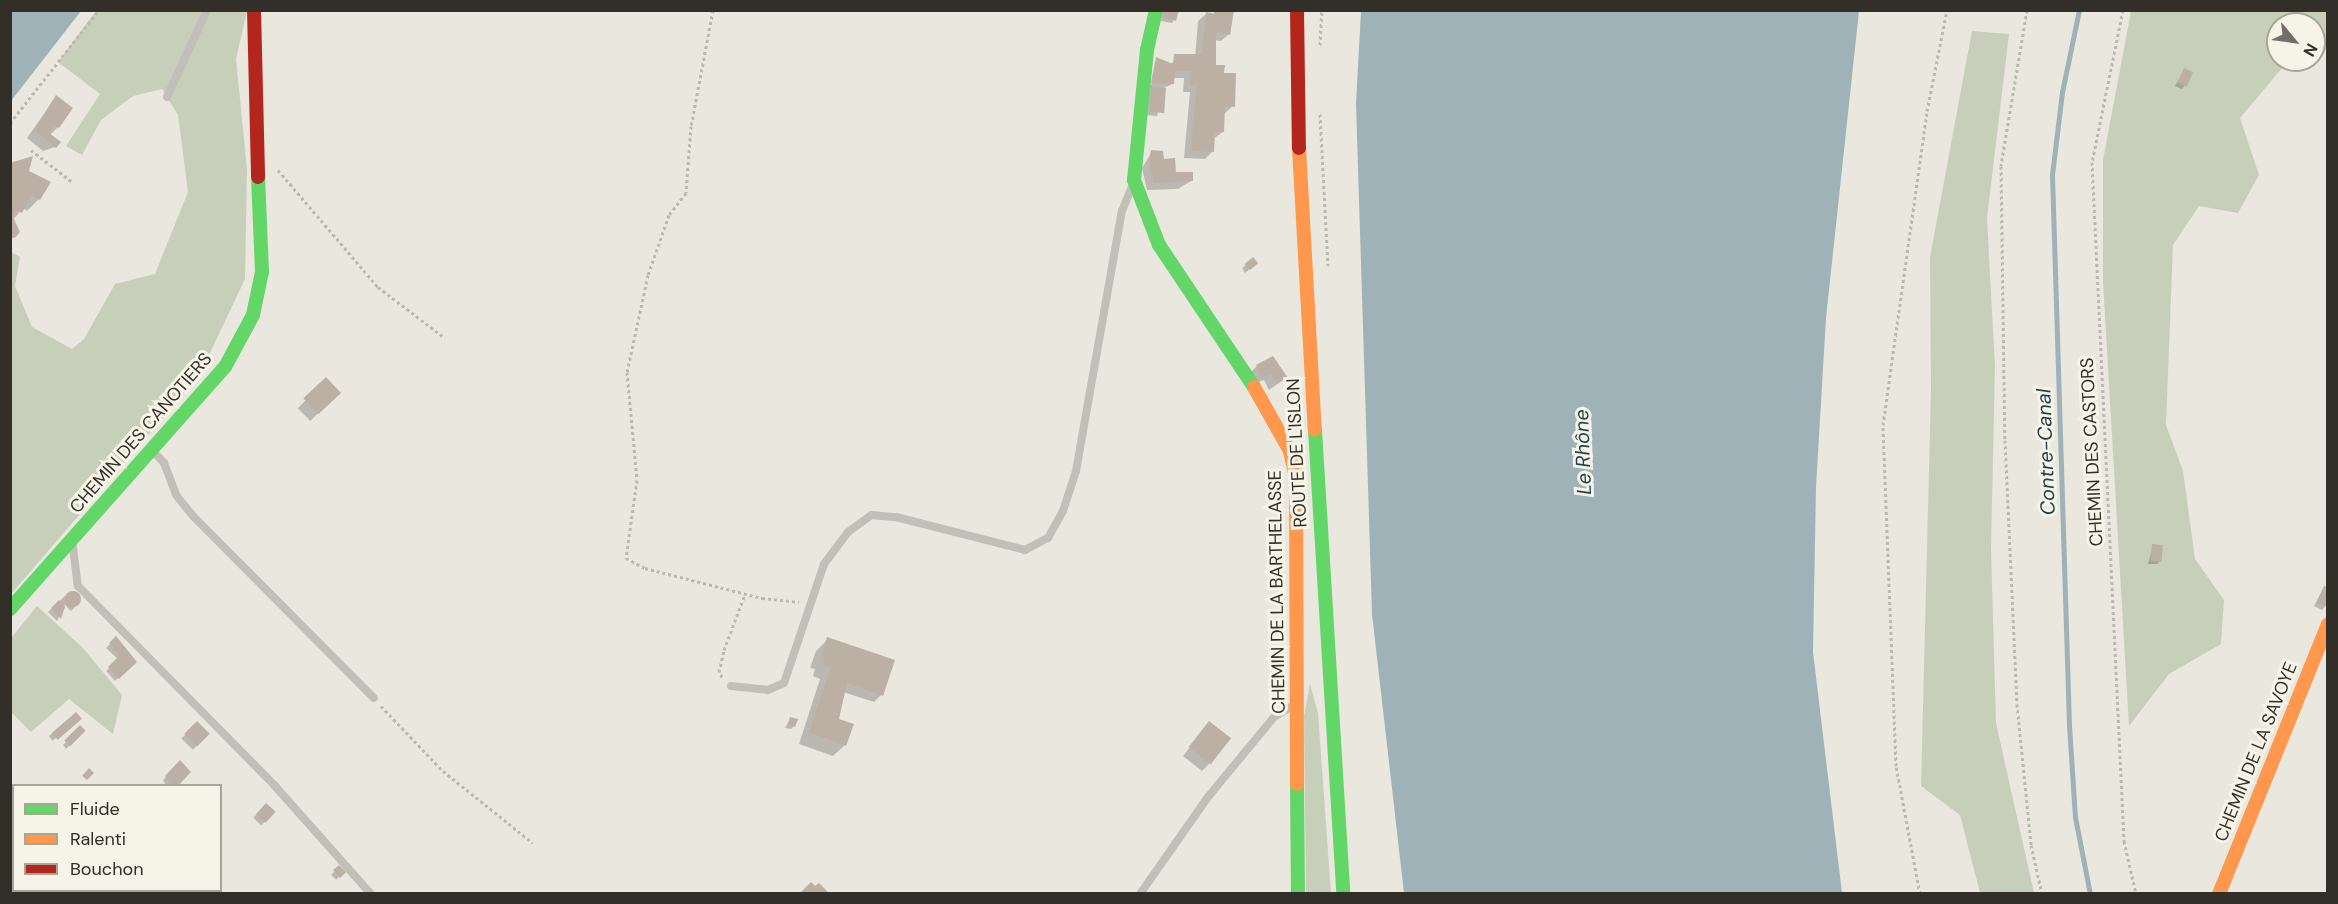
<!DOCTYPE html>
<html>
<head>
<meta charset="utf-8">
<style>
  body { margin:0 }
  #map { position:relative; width:2338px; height:904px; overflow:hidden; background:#eae7df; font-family:"DM Sans",sans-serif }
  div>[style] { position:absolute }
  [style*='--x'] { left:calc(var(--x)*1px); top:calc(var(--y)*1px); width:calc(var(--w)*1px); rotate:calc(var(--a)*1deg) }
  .green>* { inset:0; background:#c7cfbb }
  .water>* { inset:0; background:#9eb2b8 }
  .shadow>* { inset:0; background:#0003; transform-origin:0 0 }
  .stream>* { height:5px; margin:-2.5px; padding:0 2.5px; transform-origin:2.5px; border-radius:2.5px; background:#9eb2b8 }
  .building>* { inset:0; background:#bbb0a3; transform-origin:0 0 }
  .round { border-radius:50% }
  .path>* { height:3px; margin-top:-1.5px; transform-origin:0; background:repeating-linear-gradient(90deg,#bbb8b1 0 3px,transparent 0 6px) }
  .lane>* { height:8px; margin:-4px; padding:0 4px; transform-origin:4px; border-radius:4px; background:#c2bfb9 }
  .fast>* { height:14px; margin:-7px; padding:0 7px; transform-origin:7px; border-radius:7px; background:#63d668 }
  .slow>* { height:14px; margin:-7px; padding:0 7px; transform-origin:7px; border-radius:7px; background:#ff974d }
  .jam>* { height:14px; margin:-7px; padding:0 7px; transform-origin:7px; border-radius:7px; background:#b3261e }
  span { translate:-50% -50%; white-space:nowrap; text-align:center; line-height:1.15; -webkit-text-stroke:6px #f6f3e7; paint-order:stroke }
  .street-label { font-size:18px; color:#322e28 }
  .water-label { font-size:20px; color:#22414f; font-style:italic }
  .frame { position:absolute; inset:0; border:12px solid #322e28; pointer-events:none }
  .legend { position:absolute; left:12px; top:784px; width:210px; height:108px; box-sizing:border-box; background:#f6f3e7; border:2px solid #a8a49b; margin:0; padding:8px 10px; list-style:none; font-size:18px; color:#322e28 }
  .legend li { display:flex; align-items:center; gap:12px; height:30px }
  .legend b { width:30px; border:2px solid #a8a49b }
  .north { position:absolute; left:2266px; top:12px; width:60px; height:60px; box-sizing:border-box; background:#f6f3e7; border:2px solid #a8a49b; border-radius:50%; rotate:119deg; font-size:16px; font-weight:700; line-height:24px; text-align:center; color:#322e28 }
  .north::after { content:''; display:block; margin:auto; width:21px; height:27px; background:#726f68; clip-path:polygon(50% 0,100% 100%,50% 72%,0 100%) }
</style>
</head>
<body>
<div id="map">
  <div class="green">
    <div style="clip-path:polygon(96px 11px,247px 11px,236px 59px,247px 169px,245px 279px,199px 376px,11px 594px,11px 252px,20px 257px,15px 286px,32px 327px,72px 349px,84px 339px,115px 284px,155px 274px,188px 192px,178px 115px,162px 89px,133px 96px,101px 120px,82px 155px,66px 146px,100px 94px,58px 62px)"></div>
    <div style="clip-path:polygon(2131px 11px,2327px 11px,2327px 49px,2314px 54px,2314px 24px,2278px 24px,2278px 60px,2300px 60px,2283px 67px,2240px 118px,2259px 175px,2238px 213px,2199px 206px,2173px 245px,2166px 425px,2183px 471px,2195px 559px,2224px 600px,2221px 644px,2169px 674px,2129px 726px,2103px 282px,2103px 160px)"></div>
    <div style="clip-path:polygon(1972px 31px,2009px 34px,1987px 218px,1995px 366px,1991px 548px,1996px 723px,2034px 893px,1980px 893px,1960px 815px,1921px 786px,1931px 389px,1930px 257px)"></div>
    <div style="clip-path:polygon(37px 606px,83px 648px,122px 695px,113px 734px,69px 699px,31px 732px,11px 712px,11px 638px)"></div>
    <div style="clip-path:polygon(1310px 684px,1318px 713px,1331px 893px,1306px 894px,1304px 716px)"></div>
  </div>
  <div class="water">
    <div style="clip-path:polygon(11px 10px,81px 11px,11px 101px,10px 11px)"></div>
    <div style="clip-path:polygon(1361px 11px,1859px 11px,1826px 318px,1816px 487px,1813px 652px,1842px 893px,1404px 893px,1372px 614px,1356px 104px)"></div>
  </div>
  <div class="shadow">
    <div style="clip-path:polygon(1162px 10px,1180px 10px,1172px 23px,1161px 21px)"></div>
    <div style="clip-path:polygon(1215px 10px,1227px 10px,1229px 34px,1221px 41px,1214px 40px,1214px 66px,1223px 74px,1233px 106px,1224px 114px,1223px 132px,1213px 139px,1213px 151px,1205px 159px,1184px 158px,1190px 92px,1183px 92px,1184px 78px,1173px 78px,1173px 84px,1165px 87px,1157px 116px,1144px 115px,1149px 86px,1177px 58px,1195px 58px,1198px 21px,1206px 14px,1213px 15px)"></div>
    <div style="clip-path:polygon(2184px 70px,2185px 85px,2182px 89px,2175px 86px)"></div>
    <div style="clip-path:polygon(56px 97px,58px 127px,50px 135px,55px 147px,43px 151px,27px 138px)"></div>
    <div style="clip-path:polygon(1152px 152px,1174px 174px,1191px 181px,1178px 189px,1147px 190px,1142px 168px)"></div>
    <div style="clip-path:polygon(31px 158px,26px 173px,49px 182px,39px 199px,27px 211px,23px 208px,13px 220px,14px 237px,10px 241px,10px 165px)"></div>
    <div style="clip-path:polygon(1253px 259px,1253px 266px,1245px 273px,1242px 268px)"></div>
    <div style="clip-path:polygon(1257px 366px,1286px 378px,1269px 390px,1264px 380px,1254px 384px,1249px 374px)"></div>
    <div style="left:326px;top:380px;width:18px;height:40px;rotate:45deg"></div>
    <div style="clip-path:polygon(2153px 546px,2160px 561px,2157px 564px,2148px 564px)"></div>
    <div style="clip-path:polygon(2324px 588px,2328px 603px,2322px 610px,2314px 606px)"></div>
    <div style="clip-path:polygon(70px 591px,80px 602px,71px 611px,65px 605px,57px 621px,48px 612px)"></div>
    <div style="clip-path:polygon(116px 638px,135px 662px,115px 681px,106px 671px,118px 659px,106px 648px)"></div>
    <div style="clip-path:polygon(828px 639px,881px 695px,874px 702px,843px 692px,837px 720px,845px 745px,833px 756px,799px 744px,820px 679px,813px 676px,815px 669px,810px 668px,816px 651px)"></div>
    <div style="left:76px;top:714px;width:6px;height:35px;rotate:51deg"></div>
    <div style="clip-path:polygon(790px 719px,794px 726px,791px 729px,785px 728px)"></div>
    <div style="left:197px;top:723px;width:16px;height:22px;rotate:45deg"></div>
    <div style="clip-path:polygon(1209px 723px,1210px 763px,1202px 771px,1183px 756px)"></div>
    <div style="clip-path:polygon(80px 727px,84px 731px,66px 749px,63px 745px)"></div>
    <div style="clip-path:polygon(180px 763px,176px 786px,166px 786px,163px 780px)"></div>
    <div style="left:266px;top:805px;width:11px;height:18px;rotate:45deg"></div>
    <div style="left:339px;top:867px;width:7px;height:11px;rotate:45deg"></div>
  </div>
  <div class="stream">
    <div style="--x:2079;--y:10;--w:84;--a:101.7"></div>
    <div style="--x:2062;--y:92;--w:84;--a:96.9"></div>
    <div style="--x:2052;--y:175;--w:550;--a:88.23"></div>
    <div style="--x:2069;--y:725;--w:92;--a:86.3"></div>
    <div style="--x:2075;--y:817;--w:78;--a:79"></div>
  </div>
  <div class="building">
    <div style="clip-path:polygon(1165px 10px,1179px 10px,1176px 21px,1164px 17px)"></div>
    <div style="clip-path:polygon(1216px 10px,1234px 10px,1230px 35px,1216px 31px,1216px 65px,1225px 65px,1224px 73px,1236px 73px,1235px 107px,1225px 106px,1224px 132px,1215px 132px,1214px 152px,1191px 151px,1197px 85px,1190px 85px,1191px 71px,1175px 71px,1174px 84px,1151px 83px,1156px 57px,1173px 64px,1174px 54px,1202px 54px,1206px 12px,1215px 14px)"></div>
    <div style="left:2184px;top:68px;width:10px;height:16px;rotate:24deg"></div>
    <div style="left:1151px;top:87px;width:15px;height:25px;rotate:4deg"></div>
    <div style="clip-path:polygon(56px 95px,73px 108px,59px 128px,55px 126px,49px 133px,61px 142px,56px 148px,34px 130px)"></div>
    <div style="clip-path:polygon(1151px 150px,1163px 151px,1164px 159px,1175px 158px,1176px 172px,1193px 172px,1193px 181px,1154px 183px,1149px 159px)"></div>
    <div style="clip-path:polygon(33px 156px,29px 171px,51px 182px,40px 200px,31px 195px,22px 213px,17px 210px,13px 217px,20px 232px,15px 238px,10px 235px,10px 163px)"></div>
    <div style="left:1253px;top:257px;width:8px;height:11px;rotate:50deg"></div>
    <div style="clip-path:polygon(1273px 356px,1288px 378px,1277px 383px,1271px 373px,1262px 378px,1256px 365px)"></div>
    <div style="left:326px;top:377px;width:22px;height:31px;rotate:47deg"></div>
    <div style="left:2152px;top:544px;width:11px;height:17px;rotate:5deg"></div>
    <div style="clip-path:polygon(2324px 586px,2328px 587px,2328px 607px,2316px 603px)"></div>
    <div class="round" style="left:65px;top:591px;width:16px;height:16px"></div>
    <div style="clip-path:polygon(59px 600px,65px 607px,61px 619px,51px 608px)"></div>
    <div style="clip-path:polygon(116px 636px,137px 662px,119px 679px,108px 667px,120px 655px,109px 643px)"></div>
    <div style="clip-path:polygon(827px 637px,895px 660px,883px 696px,847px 683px,839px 719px,854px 724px,846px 746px,809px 732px,831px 667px,823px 665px,825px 658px,821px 656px)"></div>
    <div style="left:76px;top:712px;width:9px;height:32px;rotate:49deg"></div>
    <div style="clip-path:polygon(790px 717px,798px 719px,795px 727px,788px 724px)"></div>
    <div style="left:197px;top:721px;width:18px;height:18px;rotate:45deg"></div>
    <div style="left:1209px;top:721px;width:28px;height:33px;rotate:38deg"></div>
    <div style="left:80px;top:725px;width:8px;height:22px;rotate:45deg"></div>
    <div style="clip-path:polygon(180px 760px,191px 772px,178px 786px,171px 786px,165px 776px)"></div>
    <div style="clip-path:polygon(89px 768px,94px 773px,87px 780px,82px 776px)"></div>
    <div style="left:266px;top:803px;width:13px;height:15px;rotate:42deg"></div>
    <div style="clip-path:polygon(339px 865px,346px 872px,340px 878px,333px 870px)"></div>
    <div style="clip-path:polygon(811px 882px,815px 886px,819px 883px,830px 894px,799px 894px)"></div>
  </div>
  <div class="path">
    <div style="--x:713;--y:10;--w:118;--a:100.7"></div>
    <div style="--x:691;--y:126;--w:67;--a:94.3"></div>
    <div style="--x:686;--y:193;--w:28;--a:128"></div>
    <div style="--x:669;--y:215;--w:64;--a:109.3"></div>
    <div style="--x:648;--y:275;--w:99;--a:102.2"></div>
    <div style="--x:627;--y:372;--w:108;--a:84.7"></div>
    <div style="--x:637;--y:480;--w:79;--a:98"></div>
    <div style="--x:626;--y:558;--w:21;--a:28"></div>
    <div style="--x:645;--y:568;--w:121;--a:14.4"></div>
    <div style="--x:762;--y:598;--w:37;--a:6"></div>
    <div style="--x:2027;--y:10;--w:158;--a:99.5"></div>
    <div style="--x:2001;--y:166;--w:274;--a:89.2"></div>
    <div style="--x:2005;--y:440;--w:264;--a:87.4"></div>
    <div style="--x:2017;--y:704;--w:142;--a:84.3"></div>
    <div style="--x:2031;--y:845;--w:50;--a:77.3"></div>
    <div style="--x:2123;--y:10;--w:155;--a:101.5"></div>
    <div style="--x:2092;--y:162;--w:680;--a:87.3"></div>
    <div style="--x:2124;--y:841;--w:54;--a:77.2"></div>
    <div style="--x:1320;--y:45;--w:35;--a:-87"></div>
    <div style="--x:1320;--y:114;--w:152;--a:87"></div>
    <div style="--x:10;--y:123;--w:144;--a:-51.8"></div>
    <div style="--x:31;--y:150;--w:51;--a:37.8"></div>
    <div style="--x:278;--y:170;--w:154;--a:49.5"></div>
    <div style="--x:378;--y:287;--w:84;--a:37.3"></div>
    <div style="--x:722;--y:677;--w:6;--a:-121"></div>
    <div style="--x:719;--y:672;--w:23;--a:-77"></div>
    <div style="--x:724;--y:650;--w:60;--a:-69.4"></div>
    <div style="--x:381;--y:706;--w:90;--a:46.4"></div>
    <div style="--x:443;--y:771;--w:115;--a:38.7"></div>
    <div style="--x:1920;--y:894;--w:130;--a:-100.6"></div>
    <div style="--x:1896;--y:766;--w:341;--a:-92.2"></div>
    <div style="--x:1883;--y:425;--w:317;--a:-82"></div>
    <div style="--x:1927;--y:111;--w:103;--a:-78.8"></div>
  </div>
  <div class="lane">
    <div style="--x:167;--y:97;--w:96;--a:-65.3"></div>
    <div style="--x:153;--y:451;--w:16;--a:47"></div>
    <div style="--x:164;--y:463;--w:34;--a:69"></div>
    <div style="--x:176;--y:495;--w:28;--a:51"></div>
    <div style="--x:194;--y:517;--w:255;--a:45.2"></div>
    <div style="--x:73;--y:547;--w:39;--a:83"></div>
    <div style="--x:78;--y:586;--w:281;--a:45.4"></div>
    <div style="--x:275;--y:786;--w:144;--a:48.4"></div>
    <div style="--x:731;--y:686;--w:37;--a:6"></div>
    <div style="--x:768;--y:690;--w:17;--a:-24"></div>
    <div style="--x:784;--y:683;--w:126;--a:-71.4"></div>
    <div style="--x:824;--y:564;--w:40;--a:-53"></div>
    <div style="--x:848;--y:532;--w:29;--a:-36"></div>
    <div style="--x:871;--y:515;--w:25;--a:5"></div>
    <div style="--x:896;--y:517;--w:133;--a:14.3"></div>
    <div style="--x:1025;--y:550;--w:26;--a:-28"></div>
    <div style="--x:1048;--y:538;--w:31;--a:-61"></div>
    <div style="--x:1063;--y:511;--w:42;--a:-72"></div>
    <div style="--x:1076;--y:471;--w:264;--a:-80"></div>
    <div style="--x:1122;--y:211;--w:24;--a:-68"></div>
    <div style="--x:1140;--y:894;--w:118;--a:-55"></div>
    <div style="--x:1208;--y:797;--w:104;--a:-50.5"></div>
    <div style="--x:1274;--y:717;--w:23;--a:-31"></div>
  </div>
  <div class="fast">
    <div style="--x:1156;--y:10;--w:41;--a:102.7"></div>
    <div style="--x:1147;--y:50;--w:131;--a:95.7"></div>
    <div style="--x:1134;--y:180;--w:70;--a:69"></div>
    <div style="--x:1159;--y:245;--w:171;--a:56.2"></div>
    <div style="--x:1315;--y:430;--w:465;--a:86.5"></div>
    <div style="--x:10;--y:609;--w:324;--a:-48.4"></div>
    <div style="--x:225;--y:367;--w:59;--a:-61.7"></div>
    <div style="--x:253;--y:315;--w:44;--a:-78.2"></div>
    <div style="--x:262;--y:272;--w:95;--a:-92.4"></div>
    <div style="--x:1297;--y:784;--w:110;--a:89.5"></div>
  </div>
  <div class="slow">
    <div style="--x:1299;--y:148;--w:282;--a:86.8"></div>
    <div style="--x:1254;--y:387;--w:73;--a:60.6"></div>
    <div style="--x:1290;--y:451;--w:27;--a:77"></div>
    <div style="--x:1296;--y:477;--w:307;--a:89.8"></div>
    <div style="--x:2219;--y:894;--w:291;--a:-68"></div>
  </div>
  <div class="jam">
    <div style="--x:254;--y:10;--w:167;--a:88.6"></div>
    <div style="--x:1297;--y:10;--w:138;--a:89.2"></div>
  </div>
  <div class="street-label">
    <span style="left:141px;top:433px;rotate:-49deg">CHEMIN DES CANOTIERS</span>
    <span style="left:2092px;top:452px;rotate:-93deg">CHEMIN DES CASTORS</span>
    <span style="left:1297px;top:453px;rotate:-93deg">ROUTE DE L'ISLON</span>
    <span style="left:1277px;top:592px;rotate:-91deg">CHEMIN DE LA BARTHELASSE</span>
    <span style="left:2256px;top:752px;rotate:-68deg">CHEMIN DE LA SAVOYE</span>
  </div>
  <div class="water-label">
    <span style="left:1583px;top:452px;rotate:-92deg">Le Rhône</span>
    <span style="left:2046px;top:452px;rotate:-92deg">Contre-Canal</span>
  </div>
  <div class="frame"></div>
  <ul class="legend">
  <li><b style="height:8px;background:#63d668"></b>Fluide</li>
  <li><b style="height:8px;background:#ff974d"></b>Ralenti</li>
  <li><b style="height:8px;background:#b3261e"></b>Bouchon</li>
  </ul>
  <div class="north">N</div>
</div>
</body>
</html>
